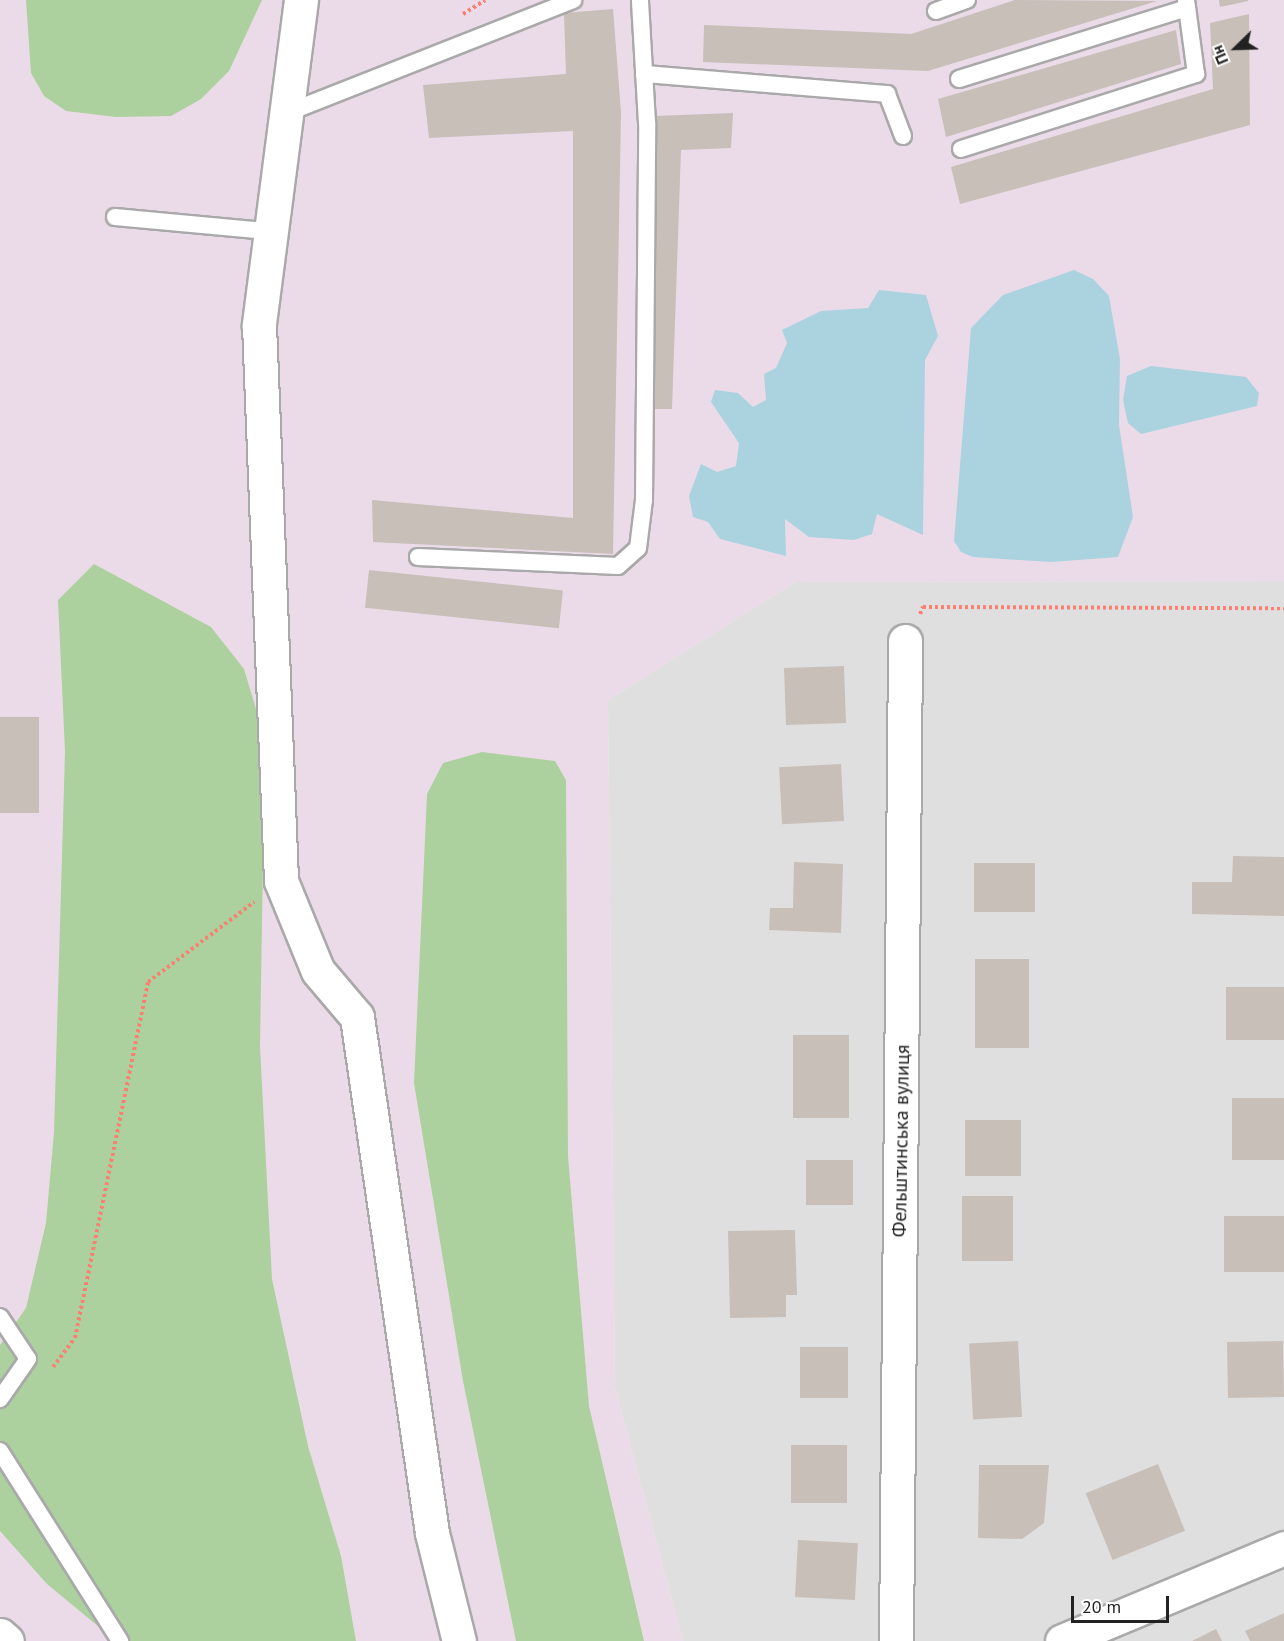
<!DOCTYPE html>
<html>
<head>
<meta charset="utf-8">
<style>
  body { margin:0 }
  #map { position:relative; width:1284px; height:1641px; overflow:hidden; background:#f2efe9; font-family:"PT Sans",sans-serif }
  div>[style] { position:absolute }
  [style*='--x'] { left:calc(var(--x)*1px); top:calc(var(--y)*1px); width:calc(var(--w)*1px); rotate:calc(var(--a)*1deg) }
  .residential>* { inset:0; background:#e0dfdf }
  .industrial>* { inset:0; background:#ebdbe8 }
  .forest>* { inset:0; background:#add19e }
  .water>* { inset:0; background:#aad3df }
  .building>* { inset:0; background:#c7bfb8; transform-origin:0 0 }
  .path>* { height:4px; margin-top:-2px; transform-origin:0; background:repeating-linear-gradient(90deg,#fa8072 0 3px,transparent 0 6px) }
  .roads { filter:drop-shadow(2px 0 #a9a9a9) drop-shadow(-2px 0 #a9a9a9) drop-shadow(0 2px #a9a9a9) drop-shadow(0 -2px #a9a9a9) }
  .lane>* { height:16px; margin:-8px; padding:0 8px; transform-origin:8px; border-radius:8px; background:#fff }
  .street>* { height:33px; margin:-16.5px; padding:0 16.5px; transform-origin:16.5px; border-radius:16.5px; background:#fff }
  span { translate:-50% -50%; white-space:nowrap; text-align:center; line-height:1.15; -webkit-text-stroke:6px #fff; paint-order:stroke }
  .street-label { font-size:20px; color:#222 }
  .north { position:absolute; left:1206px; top:18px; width:60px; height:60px; -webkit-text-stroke:4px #fff; paint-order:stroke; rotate:247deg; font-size:16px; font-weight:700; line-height:24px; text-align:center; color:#222 }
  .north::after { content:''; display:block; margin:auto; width:21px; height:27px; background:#222; clip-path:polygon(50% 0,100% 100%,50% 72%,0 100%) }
  .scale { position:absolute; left:1071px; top:1596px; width:98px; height:27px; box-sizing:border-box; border:3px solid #222; border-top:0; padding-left:8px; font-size:18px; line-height:21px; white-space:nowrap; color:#222; -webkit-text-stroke:4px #fff; paint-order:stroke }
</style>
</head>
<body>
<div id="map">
  <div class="residential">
    <div style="clip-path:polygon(1284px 581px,1284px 1641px,683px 1641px,615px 1388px,608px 700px,795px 582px)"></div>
  </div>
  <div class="industrial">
    <div style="clip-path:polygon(0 0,1284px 0,1284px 581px,795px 582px,608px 700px,615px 1388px,683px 1641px,18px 1641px,0 1625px)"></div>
  </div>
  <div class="forest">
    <div style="clip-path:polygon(26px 0,262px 0,229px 71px,201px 99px,171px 116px,116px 117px,66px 111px,44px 96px,31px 73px)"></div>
    <div style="clip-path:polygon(94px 564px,211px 627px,244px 669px,265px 739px,260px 1046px,272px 1279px,308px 1446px,341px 1556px,356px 1641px,116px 1641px,47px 1584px,0 1531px,0 1345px,26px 1308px,46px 1223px,54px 1132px,65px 752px,58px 600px)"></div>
    <div style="clip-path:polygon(482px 752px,555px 761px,566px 780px,568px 1156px,589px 1406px,644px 1641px,516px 1641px,463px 1381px,414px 1083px,427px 794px,443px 763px)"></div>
  </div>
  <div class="water">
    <div style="clip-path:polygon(1074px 270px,1093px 279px,1109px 296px,1120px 359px,1119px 425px,1133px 517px,1118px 557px,1051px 562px,973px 557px,961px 552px,954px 541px,971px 328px,1003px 295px)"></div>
    <div style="clip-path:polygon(879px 290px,926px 295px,938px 336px,925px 360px,923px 535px,877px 514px,872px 534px,854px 540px,809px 537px,785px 519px,786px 556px,720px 539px,708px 522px,693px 517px,689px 496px,701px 464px,717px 472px,736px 466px,739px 443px,711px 402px,715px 390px,738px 393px,753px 407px,766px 400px,764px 374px,776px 368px,787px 343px,782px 330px,821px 311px,868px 308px)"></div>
    <div style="clip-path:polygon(1151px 366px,1246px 377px,1259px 393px,1257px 406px,1141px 434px,1128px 423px,1123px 400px,1127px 376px)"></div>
  </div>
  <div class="building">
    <div style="clip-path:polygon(1015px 0,1157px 1px,928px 71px,703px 62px,704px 25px,911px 34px)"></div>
    <div style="clip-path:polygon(1219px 0,1248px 0,1248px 1px,1220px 7px)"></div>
    <div style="clip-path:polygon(613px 9px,621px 112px,613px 554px,373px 542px,372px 500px,573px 518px,573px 131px,429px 138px,423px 85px,566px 74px,564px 13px)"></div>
    <div style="clip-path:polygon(1249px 14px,1250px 125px,960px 204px,951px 167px,1213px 89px,1210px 23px)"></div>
    <div style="clip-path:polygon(1176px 30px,1181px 64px,946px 137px,938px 99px)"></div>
    <div style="clip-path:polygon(733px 113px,731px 148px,681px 150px,672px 409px,646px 409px,655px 116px)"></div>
    <div style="left:369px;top:570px;width:195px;height:38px;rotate:6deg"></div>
    <div style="left:844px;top:666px;width:57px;height:60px;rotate:88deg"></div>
    <div style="left:0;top:717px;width:39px;height:96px"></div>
    <div style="left:841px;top:764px;width:57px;height:62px;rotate:87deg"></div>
    <div style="clip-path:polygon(1233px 856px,1284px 857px,1284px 916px,1192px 914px,1192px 882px,1232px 882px)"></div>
    <div style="clip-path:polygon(794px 862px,843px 864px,841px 933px,769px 930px,770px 908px,793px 908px)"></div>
    <div style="left:974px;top:863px;width:61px;height:49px"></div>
    <div style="left:975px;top:959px;width:54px;height:89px"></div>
    <div style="left:1284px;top:987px;width:53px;height:58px;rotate:90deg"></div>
    <div style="left:793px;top:1035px;width:56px;height:83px"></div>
    <div style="left:1284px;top:1098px;width:62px;height:52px;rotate:90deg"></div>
    <div style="left:1021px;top:1120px;width:56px;height:56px;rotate:90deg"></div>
    <div style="left:806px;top:1160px;width:47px;height:45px"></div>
    <div style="left:962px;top:1196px;width:51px;height:65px"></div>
    <div style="left:1284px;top:1216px;width:56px;height:60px;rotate:90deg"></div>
    <div style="clip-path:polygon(795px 1230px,797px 1295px,786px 1295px,786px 1317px,730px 1318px,728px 1231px)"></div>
    <div style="left:1018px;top:1341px;width:76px;height:49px;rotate:87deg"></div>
    <div style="left:1283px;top:1341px;width:56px;height:56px;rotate:89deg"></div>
    <div style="left:800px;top:1347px;width:48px;height:51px"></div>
    <div style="left:791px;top:1445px;width:56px;height:58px"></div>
    <div style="left:1158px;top:1464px;width:72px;height:78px;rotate:68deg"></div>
    <div style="clip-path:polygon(979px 1465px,1049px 1465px,1044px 1523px,1022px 1539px,978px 1538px)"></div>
    <div style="left:798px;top:1540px;width:60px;height:57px;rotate:3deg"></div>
    <div style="clip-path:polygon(1284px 1613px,1284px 1641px,1250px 1641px,1245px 1631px)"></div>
    <div style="clip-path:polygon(1216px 1629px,1222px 1641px,1192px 1641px)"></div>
  </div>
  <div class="path">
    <div style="--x:463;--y:14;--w:26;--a:-32"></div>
    <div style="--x:920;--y:614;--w:8;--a:-67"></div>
    <div style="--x:923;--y:607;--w:361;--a:0.2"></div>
    <div style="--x:53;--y:1367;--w:36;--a:-53"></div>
    <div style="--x:75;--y:1338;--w:363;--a:-78.4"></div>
    <div style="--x:148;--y:982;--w:133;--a:-37"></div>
  </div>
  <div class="roads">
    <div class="lane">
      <div style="--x:936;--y:11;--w:33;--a:-20"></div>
      <div style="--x:644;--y:74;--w:244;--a:4.7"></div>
      <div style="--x:887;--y:94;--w:45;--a:69.1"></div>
      <div style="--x:959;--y:79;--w:239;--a:-17.3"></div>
      <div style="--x:284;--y:114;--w:311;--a:-21.5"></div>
      <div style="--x:961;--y:149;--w:247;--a:-17.7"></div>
      <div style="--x:1196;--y:74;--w:75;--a:-97.7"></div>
      <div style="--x:115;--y:217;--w:153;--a:5.3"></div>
      <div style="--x:418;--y:557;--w:200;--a:2.6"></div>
      <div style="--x:618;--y:566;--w:27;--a:-42"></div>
      <div style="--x:638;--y:548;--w:48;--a:-82.9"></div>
      <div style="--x:644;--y:500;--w:377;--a:-89.5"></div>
      <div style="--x:647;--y:123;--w:123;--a:-93.3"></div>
      <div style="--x:0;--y:1317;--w:50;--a:56.3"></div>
      <div style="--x:28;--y:1359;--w:49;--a:125"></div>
      <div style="--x:0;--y:1451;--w:225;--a:57.7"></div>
    </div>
    <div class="street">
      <div style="--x:301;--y:0;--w:328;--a:97.4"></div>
      <div style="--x:259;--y:325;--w:556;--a:87.73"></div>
      <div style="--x:281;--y:881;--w:97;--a:67.7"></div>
      <div style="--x:318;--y:971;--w:60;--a:49.7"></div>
      <div style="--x:357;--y:1017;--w:521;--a:81.73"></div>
      <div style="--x:432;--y:1533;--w:111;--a:76"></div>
      <div style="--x:0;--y:1635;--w:9;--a:41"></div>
      <div style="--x:896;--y:1641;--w:1000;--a:-89.48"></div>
      <div style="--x:1062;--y:1641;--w:241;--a:-22.7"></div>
    </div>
  </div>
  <div class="street-label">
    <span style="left:901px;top:1141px;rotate:-89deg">Фельштинська вулиця</span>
  </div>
  <div class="north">Пн</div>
  <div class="scale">20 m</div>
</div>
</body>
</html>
